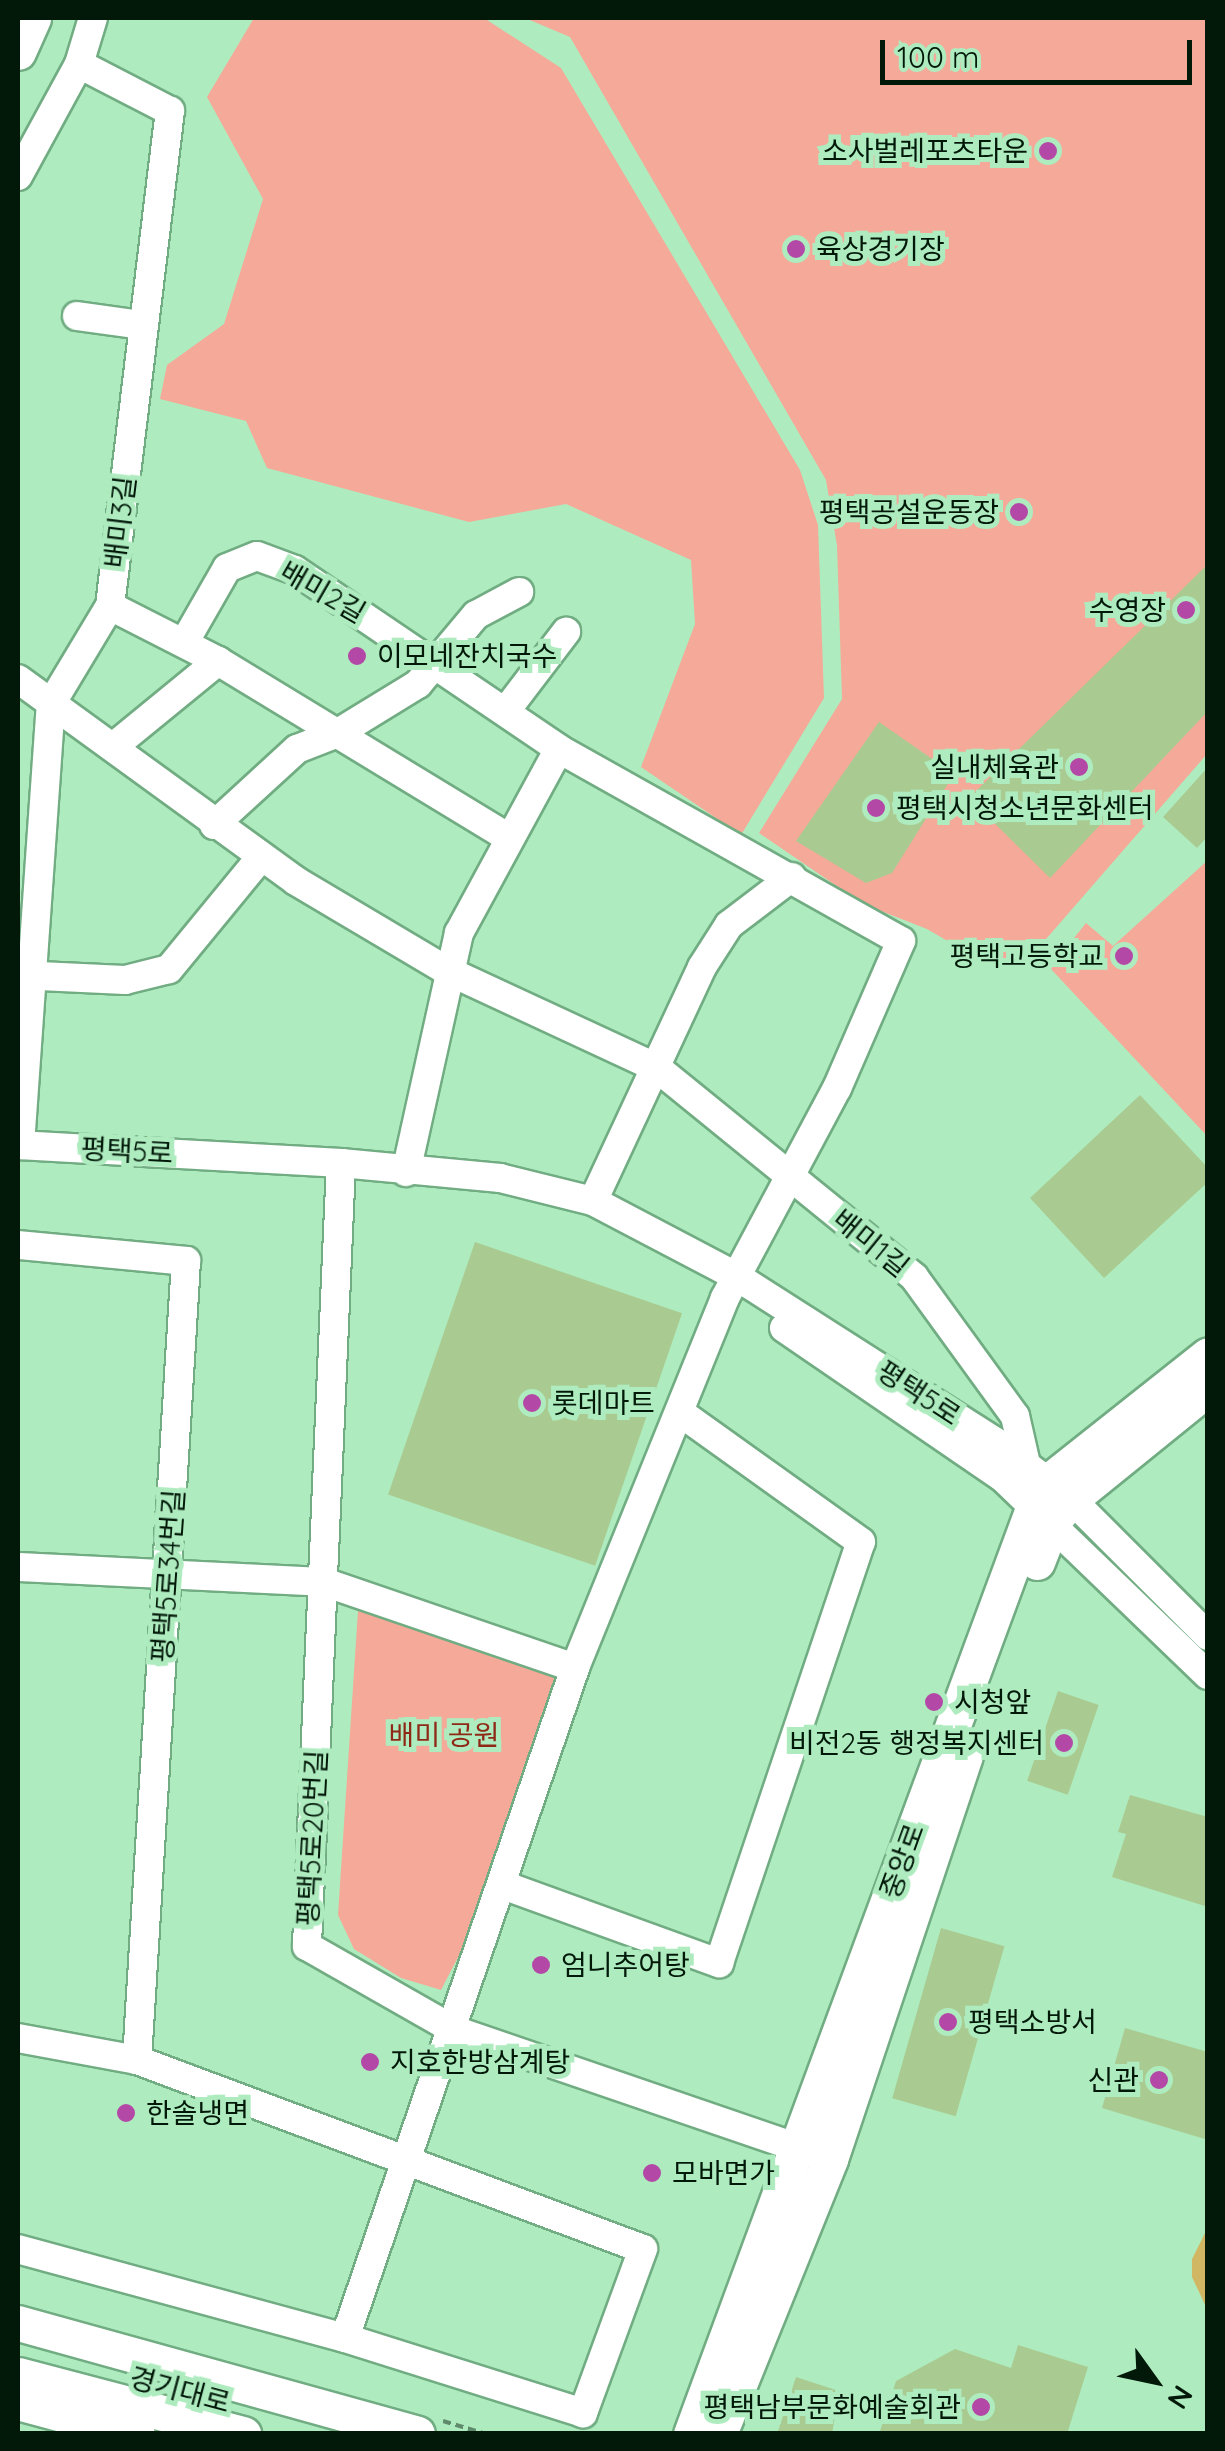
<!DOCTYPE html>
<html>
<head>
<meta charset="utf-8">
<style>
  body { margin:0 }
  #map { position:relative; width:1225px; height:2451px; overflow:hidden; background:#aeecbf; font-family:Quicksand,"Noto Sans KR",sans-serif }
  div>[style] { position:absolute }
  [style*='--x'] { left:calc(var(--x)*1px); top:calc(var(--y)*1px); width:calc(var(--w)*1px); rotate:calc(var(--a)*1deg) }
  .green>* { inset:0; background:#f5a998 }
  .water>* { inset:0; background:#d1b763 }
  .building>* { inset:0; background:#a9cb91; transform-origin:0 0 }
  .path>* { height:4px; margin-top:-2px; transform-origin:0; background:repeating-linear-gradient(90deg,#5f8a6b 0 8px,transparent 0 13px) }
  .roads { filter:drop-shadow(2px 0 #71ac82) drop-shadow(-2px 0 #71ac82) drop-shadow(0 2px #71ac82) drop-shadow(0 -2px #71ac82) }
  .minor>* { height:28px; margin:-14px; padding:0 14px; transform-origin:14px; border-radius:14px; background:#fff }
  .major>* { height:35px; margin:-17.5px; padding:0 17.5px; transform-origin:17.5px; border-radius:17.5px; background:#fff }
  .dots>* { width:28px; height:28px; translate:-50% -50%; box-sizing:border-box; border:5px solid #aeecbf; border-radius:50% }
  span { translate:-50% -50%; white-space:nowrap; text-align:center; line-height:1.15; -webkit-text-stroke:10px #aeecbf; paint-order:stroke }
  .poi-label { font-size:28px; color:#021809 }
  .right { translate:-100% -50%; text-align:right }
  .left { translate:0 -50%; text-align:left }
  .street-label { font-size:28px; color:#021809 }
  .park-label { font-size:28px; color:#8e2917 }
  .frame { position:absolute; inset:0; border:20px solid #021809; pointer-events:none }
  .north { position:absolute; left:1105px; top:2331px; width:100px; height:100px; -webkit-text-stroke:8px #aeecbf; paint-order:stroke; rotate:123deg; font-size:28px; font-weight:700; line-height:40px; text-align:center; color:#021809 }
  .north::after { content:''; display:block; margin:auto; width:35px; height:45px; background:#021809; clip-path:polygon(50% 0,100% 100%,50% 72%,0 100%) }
  .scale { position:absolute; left:880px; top:40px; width:312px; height:45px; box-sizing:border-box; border:5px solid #021809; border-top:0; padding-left:12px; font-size:30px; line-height:35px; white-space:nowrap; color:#021809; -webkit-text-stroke:8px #aeecbf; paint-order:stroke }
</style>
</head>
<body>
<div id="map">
  <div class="green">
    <div style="clip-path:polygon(254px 18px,484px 18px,561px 68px,800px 470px,818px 525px,824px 698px,741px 835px,641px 767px,695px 624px,691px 560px,566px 504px,469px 522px,267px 468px,246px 421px,160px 399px,167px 365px,224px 324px,263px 199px,207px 97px)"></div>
    <div style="clip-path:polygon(525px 18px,1207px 18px,1207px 754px,1020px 969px,987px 964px,927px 929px,863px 904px,759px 833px,842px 699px,837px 545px,826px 480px,570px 37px)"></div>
    <div style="clip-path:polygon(1207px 861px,1207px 1136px,1050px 968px,1086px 923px,1113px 946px)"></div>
    <div style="clip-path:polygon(358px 1611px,551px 1669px,561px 1687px,468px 1938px,441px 1990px,401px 1978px,354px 1949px,338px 1915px)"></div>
  </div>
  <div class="water">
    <div style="clip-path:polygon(1207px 2229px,1207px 2309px,1192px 2277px,1192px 2259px)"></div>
  </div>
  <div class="building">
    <div style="clip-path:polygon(1208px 564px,1208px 711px,1050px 878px,969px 798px)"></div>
    <div style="clip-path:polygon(879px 722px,954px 774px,892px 873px,866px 883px,796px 841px)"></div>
    <div style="clip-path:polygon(1208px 767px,1208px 836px,1197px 848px,1163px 817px)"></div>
    <div style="clip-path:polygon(1140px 1095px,1208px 1168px,1208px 1182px,1104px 1278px,1030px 1198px)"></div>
    <div style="left:475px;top:1242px;width:219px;height:267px;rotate:19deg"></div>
    <div style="left:1058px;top:1691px;width:43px;height:95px;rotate:19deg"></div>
    <div style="clip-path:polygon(1130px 1795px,1208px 1817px,1208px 1907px,1112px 1877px,1126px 1834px,1118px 1832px)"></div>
    <div style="left:941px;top:1928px;width:66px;height:177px;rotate:16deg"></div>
    <div style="clip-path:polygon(1125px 2028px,1208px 2052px,1208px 2140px,1102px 2108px)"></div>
    <div style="clip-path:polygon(1018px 2345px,1088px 2367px,1067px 2434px,879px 2434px,896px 2381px,955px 2349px,1011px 2368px)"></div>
    <div style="clip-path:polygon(796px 2377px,839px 2391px,832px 2434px,777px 2434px)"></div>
  </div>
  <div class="path">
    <div style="--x:443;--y:2421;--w:45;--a:16.8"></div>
  </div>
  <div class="roads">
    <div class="minor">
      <div style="--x:18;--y:176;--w:128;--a:-61.4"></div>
      <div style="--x:79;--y:64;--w:48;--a:-73.1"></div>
      <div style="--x:77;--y:316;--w:66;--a:7.9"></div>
      <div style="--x:110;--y:606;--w:121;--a:27"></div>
      <div style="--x:218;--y:661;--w:338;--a:31.3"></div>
      <div style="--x:184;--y:643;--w:86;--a:-60.2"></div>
      <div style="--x:227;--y:568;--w:32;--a:-22"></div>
      <div style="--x:257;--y:556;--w:40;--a:20.2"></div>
      <div style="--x:295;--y:570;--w:319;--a:34.1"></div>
      <div style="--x:559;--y:749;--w:392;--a:29.3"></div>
      <div style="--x:901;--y:941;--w:160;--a:113.5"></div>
      <div style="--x:837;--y:1088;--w:238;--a:118.1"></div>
      <div style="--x:725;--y:1298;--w:399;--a:112.1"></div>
      <div style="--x:575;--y:1668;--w:708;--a:108.95"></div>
      <div style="--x:18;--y:679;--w:344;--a:36"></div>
      <div style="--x:296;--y:881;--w:174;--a:30.7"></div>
      <div style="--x:446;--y:970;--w:233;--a:24.9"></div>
      <div style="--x:657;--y:1068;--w:331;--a:39.1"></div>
      <div style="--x:914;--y:1277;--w:172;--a:54"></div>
      <div style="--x:1015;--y:1416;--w:49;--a:77.1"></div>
      <div style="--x:508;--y:708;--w:96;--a:-52.7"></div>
      <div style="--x:113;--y:747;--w:136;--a:-39.3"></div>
      <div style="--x:214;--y:825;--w:113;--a:-42.5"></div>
      <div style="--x:297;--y:749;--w:44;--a:-21.3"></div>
      <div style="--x:338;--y:733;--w:94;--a:-31.5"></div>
      <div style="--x:418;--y:684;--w:90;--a:-50"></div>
      <div style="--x:476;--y:615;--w:49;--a:-28.1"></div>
      <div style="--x:18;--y:975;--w:107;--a:2.7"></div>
      <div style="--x:125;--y:980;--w:45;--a:-14"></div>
      <div style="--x:169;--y:969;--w:145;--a:-50.6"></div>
      <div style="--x:18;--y:1145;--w:324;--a:3.2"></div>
      <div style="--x:341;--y:1163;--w:160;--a:5.4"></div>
      <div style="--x:500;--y:1178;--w:96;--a:13.9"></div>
      <div style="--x:593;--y:1201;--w:161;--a:27.7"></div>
      <div style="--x:736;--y:1276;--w:306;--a:32.6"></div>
      <div style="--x:994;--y:1441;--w:96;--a:37"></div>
      <div style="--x:1071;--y:1499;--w:194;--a:45"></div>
      <div style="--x:20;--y:1145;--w:442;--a:-86"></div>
      <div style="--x:51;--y:704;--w:114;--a:-59"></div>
      <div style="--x:110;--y:606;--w:499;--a:-83.1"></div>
      <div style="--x:170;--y:111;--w:102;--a:-152.7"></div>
      <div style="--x:341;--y:1163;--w:784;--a:92.49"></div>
      <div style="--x:307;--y:1946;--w:169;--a:29.7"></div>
      <div style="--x:454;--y:2030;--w:380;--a:18.9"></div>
      <div style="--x:406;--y:1172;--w:245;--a:-77.5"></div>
      <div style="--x:459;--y:933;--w:209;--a:-61.5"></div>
      <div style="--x:593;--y:1201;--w:258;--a:-65"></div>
      <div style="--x:702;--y:967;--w:50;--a:-57.3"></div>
      <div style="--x:729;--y:925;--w:79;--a:-37.3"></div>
      <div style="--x:18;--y:1245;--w:169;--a:5.4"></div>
      <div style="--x:186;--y:1261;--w:801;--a:93.51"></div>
      <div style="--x:784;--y:1328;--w:265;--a:34.4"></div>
      <div style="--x:1003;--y:1478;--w:284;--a:43.9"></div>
      <div style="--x:18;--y:1567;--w:306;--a:2.8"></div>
      <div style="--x:324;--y:1582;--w:265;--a:18.9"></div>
      <div style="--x:503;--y:1885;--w:230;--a:19.9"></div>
      <div style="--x:719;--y:1963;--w:444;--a:-71.4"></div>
      <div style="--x:861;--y:1542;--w:221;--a:-144.4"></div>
      <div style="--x:18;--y:2038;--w:121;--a:10.5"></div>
      <div style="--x:137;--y:2060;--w:540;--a:20.48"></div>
      <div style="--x:643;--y:2249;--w:175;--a:110.1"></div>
      <div style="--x:583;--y:2413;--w:250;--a:-162.5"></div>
      <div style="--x:345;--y:2338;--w:339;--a:-164.8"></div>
    </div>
    <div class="major">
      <div style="--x:18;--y:52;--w:37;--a:-66"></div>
      <div style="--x:1037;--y:1562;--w:44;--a:-68.7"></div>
      <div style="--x:1053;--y:1521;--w:28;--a:-51"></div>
      <div style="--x:1071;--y:1499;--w:176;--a:-39"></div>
      <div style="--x:18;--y:2323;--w:414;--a:15.5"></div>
      <div style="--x:18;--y:2375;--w:233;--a:14.7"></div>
      <div style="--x:18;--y:2402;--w:123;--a:15.1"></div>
      <div style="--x:691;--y:2434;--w:989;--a:-69.72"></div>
      <div style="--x:1034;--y:1506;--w:28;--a:-60"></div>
      <div style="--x:1048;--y:1482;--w:204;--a:-38.4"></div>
      <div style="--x:719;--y:2434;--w:297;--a:-68"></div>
      <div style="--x:830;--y:2159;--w:425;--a:-71.5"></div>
    </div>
  </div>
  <div class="dots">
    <div style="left:1048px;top:151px;background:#b448a7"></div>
    <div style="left:796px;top:249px;background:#b448a7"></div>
    <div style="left:1019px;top:512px;background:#b448a7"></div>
    <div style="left:1186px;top:610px;background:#b448a7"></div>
    <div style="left:357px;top:656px;background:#b448a7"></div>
    <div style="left:1079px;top:767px;background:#b448a7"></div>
    <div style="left:876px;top:808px;background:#b448a7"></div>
    <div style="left:1124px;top:956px;background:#b448a7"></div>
    <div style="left:532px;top:1403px;background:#b448a7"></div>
    <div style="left:934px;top:1702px;background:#b448a7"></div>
    <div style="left:1064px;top:1743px;background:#b448a7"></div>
    <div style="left:541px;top:1965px;background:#b448a7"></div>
    <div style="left:948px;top:2022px;background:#b448a7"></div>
    <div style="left:370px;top:2062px;background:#b448a7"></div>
    <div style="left:1159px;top:2080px;background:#b448a7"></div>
    <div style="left:126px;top:2113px;background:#b448a7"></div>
    <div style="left:652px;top:2173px;background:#b448a7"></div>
    <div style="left:981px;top:2407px;background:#b448a7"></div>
  </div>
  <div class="poi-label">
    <span class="right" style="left:1028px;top:151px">소사벌레포츠타운</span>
    <span class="left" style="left:816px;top:249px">육상경기장</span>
    <span class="right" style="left:999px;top:512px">평택공설운동장</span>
    <span class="right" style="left:1166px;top:610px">수영장</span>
    <span class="left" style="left:377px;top:656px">이모네잔치국수</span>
    <span class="right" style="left:1059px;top:767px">실내체육관</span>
    <span class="left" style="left:896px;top:808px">평택시청소년문화센터</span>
    <span class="right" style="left:1104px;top:956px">평택고등학교</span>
    <span class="left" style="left:552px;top:1403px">롯데마트</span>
    <span class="left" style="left:954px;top:1702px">시청앞</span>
    <span class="right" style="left:1044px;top:1743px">비전2동 행정복지센터</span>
    <span class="left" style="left:561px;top:1965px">엄니추어탕</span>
    <span class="left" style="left:968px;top:2022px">평택소방서</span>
    <span class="left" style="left:390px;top:2062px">지호한방삼계탕</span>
    <span class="right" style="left:1139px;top:2080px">신관</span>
    <span class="left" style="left:146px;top:2113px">한솔냉면</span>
    <span class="left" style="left:672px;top:2173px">모바면가</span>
    <span class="right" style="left:961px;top:2407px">평택남부문화예술회관</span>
  </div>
  <div class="street-label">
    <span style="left:120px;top:522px;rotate:-83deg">배미3길</span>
    <span style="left:323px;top:592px;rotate:30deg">배미2길</span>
    <span style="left:127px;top:1151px;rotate:3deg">평택5로</span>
    <span style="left:871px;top:1243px;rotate:39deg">배미1길</span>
    <span style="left:919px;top:1393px;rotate:33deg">평택5로</span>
    <span style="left:168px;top:1576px;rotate:-86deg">평택5로34번길</span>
    <span style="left:312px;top:1838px;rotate:-87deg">평택5로20번길</span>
    <span style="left:902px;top:1861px;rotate:-70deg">중앙로</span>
    <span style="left:180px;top:2390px;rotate:15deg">경기대로</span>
  </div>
  <div class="park-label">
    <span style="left:444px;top:1735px">배미 공원</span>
  </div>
  <div class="frame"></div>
  <div class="north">N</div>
  <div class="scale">100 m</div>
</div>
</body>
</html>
